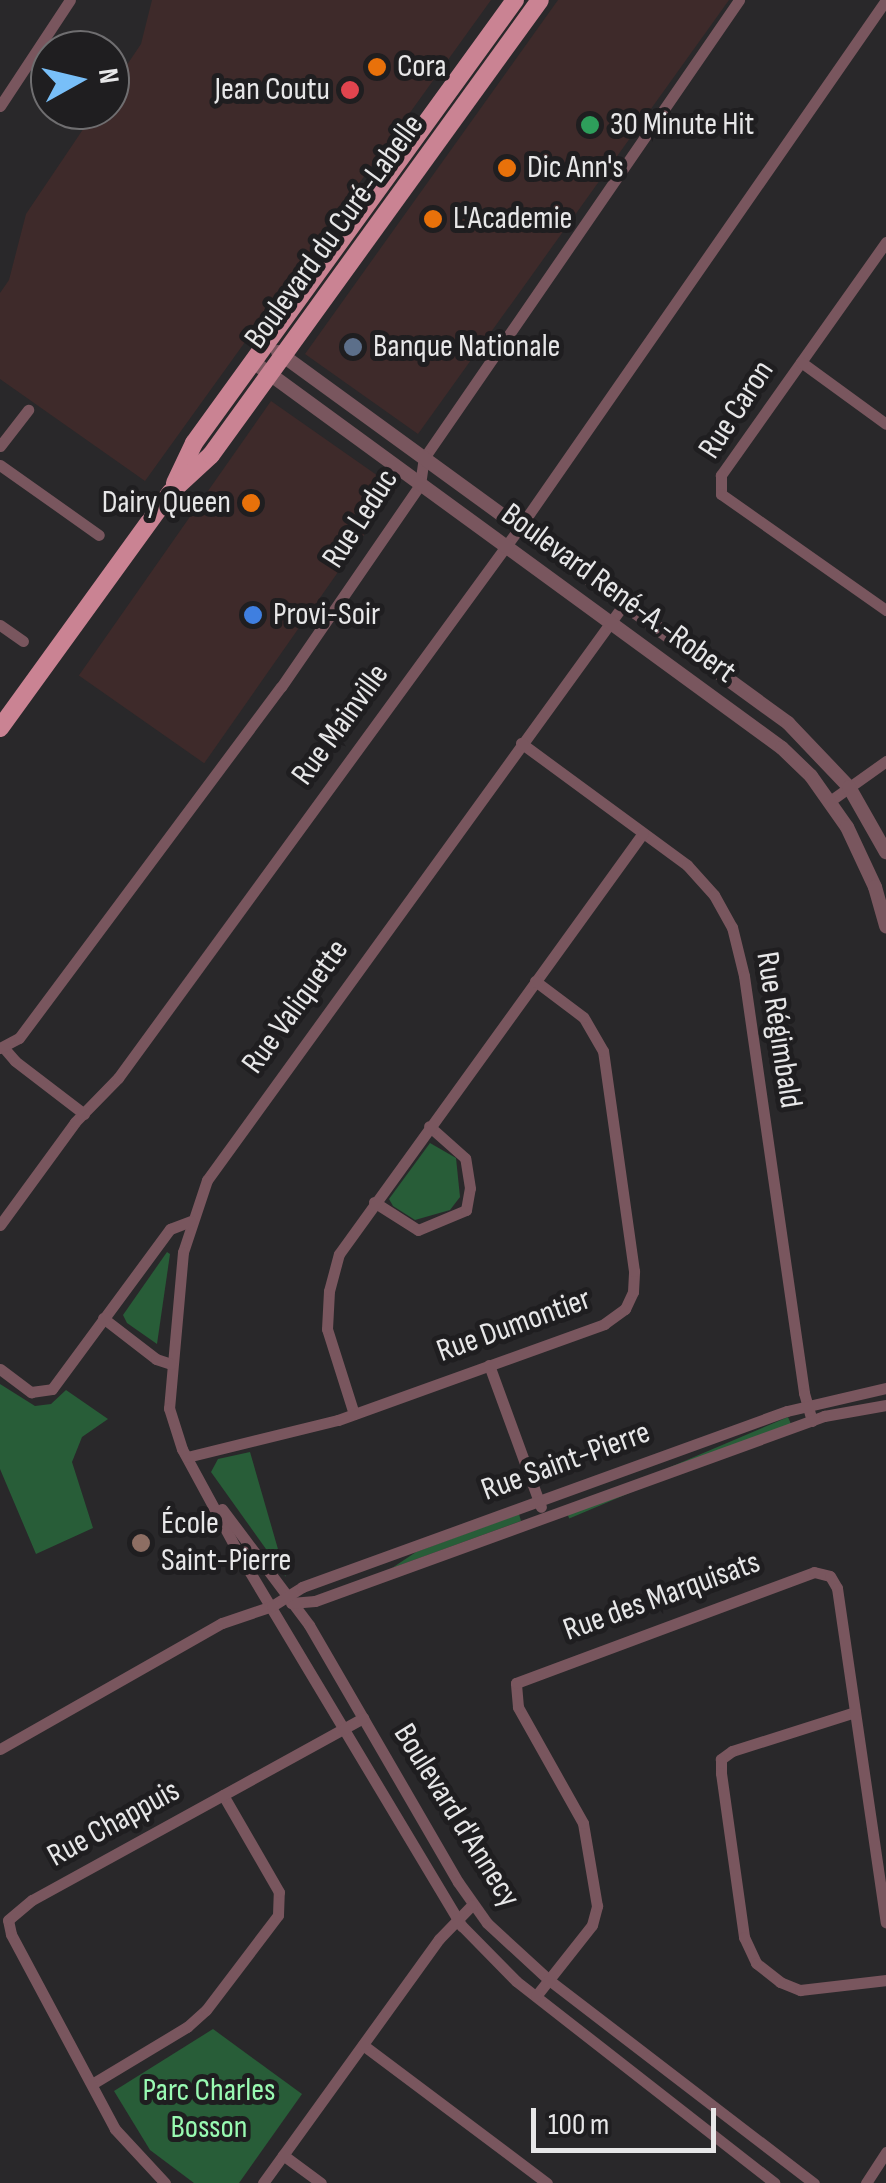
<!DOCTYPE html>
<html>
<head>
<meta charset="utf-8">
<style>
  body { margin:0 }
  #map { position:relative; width:886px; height:2183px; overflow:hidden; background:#29282a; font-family:"Sofia Sans Condensed",sans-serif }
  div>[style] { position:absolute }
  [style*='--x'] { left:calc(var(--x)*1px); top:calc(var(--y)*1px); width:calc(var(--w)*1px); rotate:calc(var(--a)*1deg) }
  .commercial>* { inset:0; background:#3e2a2a; transform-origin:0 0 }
  .green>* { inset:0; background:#285d38; transform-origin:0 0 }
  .minor>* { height:11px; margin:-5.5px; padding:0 5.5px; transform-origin:5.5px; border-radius:5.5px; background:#79565e }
  .tertiary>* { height:14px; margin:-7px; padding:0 7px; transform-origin:7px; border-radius:7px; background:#79565e }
  .primary>* { height:18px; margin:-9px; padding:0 9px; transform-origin:9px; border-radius:9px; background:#ca8393 }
  .dots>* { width:28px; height:28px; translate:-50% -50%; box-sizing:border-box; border:5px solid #1f1e20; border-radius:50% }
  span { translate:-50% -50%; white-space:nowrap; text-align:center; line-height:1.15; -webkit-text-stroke:10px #1f1e20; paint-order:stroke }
  .poi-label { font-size:32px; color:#e7e7e8 }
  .left { translate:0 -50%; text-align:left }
  .right { translate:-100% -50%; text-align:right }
  .street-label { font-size:32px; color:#e7e7e8 }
  .park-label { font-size:32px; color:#99fab2 }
  .north { position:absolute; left:30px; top:30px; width:100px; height:100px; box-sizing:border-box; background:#1f1e20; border:2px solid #6f6e70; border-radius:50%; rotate:82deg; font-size:28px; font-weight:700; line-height:40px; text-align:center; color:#e7e7e8 }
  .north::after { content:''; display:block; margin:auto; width:35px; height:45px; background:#78bff8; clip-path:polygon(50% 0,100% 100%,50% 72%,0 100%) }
  .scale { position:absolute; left:531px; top:2108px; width:185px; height:45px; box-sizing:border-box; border:5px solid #e7e7e8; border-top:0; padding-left:12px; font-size:30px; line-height:35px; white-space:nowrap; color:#e7e7e8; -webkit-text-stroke:8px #1f1e20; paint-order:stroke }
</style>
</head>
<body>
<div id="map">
  <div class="commercial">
    <div style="clip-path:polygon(152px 0,491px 0,145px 481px,0 379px,0 293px,9px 280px,26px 214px,96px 110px,110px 110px,110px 90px,141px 44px)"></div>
    <div style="clip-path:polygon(558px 0,729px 0,418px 434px,305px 354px)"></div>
    <div style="left:271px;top:401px;width:153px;height:335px;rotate:35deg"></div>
  </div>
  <div class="green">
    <div style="clip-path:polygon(430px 1143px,456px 1158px,460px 1197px,450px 1210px,415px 1220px,393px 1206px,389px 1199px)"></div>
    <div style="clip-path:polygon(167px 1252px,170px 1254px,157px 1344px,127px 1323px,123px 1315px)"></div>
    <div style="clip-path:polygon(0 1384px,35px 1406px,51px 1404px,66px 1390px,108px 1419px,82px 1437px,72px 1462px,93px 1528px,36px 1554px,0 1469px)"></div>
    <div style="left:788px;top:1417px;width:8px;height:241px;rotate:67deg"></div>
    <div style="clip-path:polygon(250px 1452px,286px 1577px,211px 1472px,218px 1459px)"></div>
    <div style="clip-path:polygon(519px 1514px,521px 1521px,392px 1568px,416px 1552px)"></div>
    <div style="clip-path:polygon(213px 2029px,302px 2094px,239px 2183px,194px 2183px,150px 2150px,114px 2091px)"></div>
  </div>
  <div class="minor">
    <div style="--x:0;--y:106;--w:127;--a:-56.6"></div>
    <div style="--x:886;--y:242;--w:286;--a:125.3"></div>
    <div style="--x:721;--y:475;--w:19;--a:90"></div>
    <div style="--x:721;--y:494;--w:202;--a:35.1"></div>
    <div style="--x:801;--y:362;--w:105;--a:36.1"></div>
    <div style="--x:0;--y:446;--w:46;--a:-52.1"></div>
    <div style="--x:0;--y:465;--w:121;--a:35.3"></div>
    <div style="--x:624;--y:604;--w:711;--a:125.9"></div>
    <div style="--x:207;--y:1180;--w:76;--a:108.4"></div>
    <div style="--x:183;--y:1252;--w:157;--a:95.1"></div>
    <div style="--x:169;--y:1408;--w:43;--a:72.4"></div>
    <div style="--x:182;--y:1449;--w:119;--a:61.5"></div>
    <div style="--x:239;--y:1554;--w:434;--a:59.1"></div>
    <div style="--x:462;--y:1926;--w:77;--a:45.5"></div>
    <div style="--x:516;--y:1981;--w:328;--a:38"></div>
    <div style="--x:0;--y:625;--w:28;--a:35"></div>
    <div style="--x:521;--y:743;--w:206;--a:36.3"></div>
    <div style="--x:687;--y:865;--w:40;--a:48"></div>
    <div style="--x:714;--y:895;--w:37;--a:61"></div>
    <div style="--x:732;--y:927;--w:50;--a:76.2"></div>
    <div style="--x:744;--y:976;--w:421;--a:81.8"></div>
    <div style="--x:804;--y:1393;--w:29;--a:74"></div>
    <div style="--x:830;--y:801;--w:69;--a:-35.5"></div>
    <div style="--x:3;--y:1047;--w:18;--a:49"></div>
    <div style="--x:15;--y:1061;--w:87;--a:37.5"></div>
    <div style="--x:0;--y:1048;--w:21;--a:-28"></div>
    <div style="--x:19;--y:1038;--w:438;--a:-53.3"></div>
    <div style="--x:281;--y:687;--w:245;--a:-55.5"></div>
    <div style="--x:420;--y:485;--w:27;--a:-82"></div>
    <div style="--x:424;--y:458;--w:556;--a:-55.48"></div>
    <div style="--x:374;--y:1202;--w:52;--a:32.5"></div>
    <div style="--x:418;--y:1230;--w:52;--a:-22.6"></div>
    <div style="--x:466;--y:1210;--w:22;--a:-80"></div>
    <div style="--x:470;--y:1188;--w:30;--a:-99"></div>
    <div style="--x:465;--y:1158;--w:48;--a:-138.4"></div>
    <div style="--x:0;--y:1225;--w:127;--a:-53.9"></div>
    <div style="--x:75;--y:1122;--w:62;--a:-45.7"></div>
    <div style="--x:118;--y:1078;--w:682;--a:-53.89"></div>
    <div style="--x:520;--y:527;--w:642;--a:-55.22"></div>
    <div style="--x:103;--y:1318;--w:67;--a:37.7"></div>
    <div style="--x:156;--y:1359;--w:16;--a:18"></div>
    <div style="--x:489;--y:1365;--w:151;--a:69.9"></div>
    <div style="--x:0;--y:1369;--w:39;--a:37"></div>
    <div style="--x:31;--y:1392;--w:21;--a:-8"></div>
    <div style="--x:52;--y:1389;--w:199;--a:-53.6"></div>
    <div style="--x:170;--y:1229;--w:22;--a:-21"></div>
    <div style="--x:354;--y:1414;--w:89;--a:-107.6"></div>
    <div style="--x:327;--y:1329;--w:38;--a:-87"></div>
    <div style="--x:329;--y:1291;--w:38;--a:-75"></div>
    <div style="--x:339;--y:1254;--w:519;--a:-54.17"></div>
    <div style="--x:187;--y:1457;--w:155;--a:-13.8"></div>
    <div style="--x:338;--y:1420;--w:283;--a:-19.8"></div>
    <div style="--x:604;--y:1324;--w:26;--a:-36"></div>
    <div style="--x:625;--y:1309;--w:19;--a:-65"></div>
    <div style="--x:633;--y:1292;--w:21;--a:-87"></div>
    <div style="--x:634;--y:1271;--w:222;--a:-98"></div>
    <div style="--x:603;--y:1051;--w:39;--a:-120"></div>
    <div style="--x:583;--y:1017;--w:60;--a:-143.1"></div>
    <div style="--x:222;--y:1509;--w:145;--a:53.1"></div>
    <div style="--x:309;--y:1625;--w:297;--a:59.9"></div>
    <div style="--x:458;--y:1882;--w:50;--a:54.7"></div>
    <div style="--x:487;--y:1923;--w:84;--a:42.6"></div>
    <div style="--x:549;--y:1980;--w:334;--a:37.5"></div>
    <div style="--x:291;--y:1603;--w:24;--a:-5"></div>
    <div style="--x:315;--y:1601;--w:542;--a:-19.97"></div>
    <div style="--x:824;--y:1416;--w:63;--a:-10.1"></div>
    <div style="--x:855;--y:1712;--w:129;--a:162.4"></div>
    <div style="--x:732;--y:1751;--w:14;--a:144"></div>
    <div style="--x:721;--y:1759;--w:14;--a:90"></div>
    <div style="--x:721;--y:1773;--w:166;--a:82"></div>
    <div style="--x:744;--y:1937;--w:29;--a:65"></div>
    <div style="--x:756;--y:1963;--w:31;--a:38"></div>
    <div style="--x:780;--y:1982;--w:22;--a:22"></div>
    <div style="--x:800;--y:1990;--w:87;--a:-6.6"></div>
    <div style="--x:0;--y:1749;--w:255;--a:-29.6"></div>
    <div style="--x:222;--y:1623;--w:53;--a:-18.8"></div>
    <div style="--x:272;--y:1606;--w:36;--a:-32"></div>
    <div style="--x:302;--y:1587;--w:516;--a:-19.95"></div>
    <div style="--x:787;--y:1411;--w:102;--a:-13.1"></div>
    <div style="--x:536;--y:1996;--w:90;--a:-51.7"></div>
    <div style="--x:592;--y:1925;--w:20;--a:-75"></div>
    <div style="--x:597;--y:1906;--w:84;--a:-99.6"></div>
    <div style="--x:583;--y:1823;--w:133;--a:-119.3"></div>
    <div style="--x:518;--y:1707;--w:24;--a:-95"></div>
    <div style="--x:516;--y:1683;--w:318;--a:-20.4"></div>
    <div style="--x:814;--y:1572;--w:16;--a:14"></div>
    <div style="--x:830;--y:1576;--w:14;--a:60"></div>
    <div style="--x:837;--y:1588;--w:338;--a:81.7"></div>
    <div style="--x:363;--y:2045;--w:230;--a:36.9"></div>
    <div style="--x:92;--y:2084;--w:111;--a:-31"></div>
    <div style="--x:187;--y:2027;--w:25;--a:-42"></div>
    <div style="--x:206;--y:2010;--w:119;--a:-52.8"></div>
    <div style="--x:278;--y:1915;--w:23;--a:-88"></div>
    <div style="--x:279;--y:1892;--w:112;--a:-120"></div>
    <div style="--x:283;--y:2155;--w:47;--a:36.4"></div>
    <div style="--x:165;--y:2183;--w:74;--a:-132.8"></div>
    <div style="--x:115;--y:2129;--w:221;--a:-118.1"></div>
    <div style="--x:11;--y:1934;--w:14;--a:-102"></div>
    <div style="--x:8;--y:1920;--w:31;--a:-40"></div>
    <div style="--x:32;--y:1900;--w:378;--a:-28.8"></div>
    <div style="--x:263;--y:2183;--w:301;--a:-54.2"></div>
    <div style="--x:439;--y:1939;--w:47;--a:-45.9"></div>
    <div style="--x:866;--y:2183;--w:37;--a:-57"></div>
  </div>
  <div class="tertiary">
    <div style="--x:278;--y:352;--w:631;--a:36.03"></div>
    <div style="--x:788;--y:723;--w:88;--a:46.4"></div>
    <div style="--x:849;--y:787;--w:75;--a:60.4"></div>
    <div style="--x:252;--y:361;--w:656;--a:36.14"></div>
    <div style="--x:782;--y:748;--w:40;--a:44"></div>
    <div style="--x:811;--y:776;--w:62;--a:54.8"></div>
    <div style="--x:847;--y:827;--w:66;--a:65"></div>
    <div style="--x:875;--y:887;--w:41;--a:74.2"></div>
  </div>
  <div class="primary">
    <div style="--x:175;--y:483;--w:44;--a:-64.6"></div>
    <div style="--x:194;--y:443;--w:547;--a:-54.07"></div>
    <div style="--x:0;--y:728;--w:291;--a:-54.1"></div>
    <div style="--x:171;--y:492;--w:54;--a:-42.8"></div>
    <div style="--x:211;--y:455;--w:561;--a:-54.13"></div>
  </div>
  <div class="dots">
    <div style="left:377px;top:67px;background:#e8710a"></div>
    <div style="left:350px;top:90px;background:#e0444e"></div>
    <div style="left:590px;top:125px;background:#2e9e5b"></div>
    <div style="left:507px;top:168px;background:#e8710a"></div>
    <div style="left:433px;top:219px;background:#e8710a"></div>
    <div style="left:353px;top:347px;background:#5c6f8a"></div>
    <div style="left:251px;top:503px;background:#e8710a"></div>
    <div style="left:253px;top:615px;background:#3f7fe0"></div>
    <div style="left:141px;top:1543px;background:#8d6e63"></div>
  </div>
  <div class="poi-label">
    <span class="left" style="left:397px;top:67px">Cora</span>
    <span class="right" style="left:330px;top:90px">Jean Coutu</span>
    <span class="left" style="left:610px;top:125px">30 Minute Hit</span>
    <span class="left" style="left:527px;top:168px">Dic Ann's</span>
    <span class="left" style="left:453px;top:219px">L'Academie</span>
    <span class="left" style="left:373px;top:347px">Banque Nationale</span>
    <span class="right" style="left:231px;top:503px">Dairy Queen</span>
    <span class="left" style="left:273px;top:615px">Provi-Soir</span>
    <span class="left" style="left:161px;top:1543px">École<br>Saint-Pierre</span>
  </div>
  <div class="street-label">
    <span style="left:335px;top:232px;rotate:-54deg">Boulevard du Curé-Labelle</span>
    <span style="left:737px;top:410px;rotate:-57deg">Rue Caron</span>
    <span style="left:361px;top:519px;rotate:-57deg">Rue Leduc</span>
    <span style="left:618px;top:594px;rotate:36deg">Boulevard René-A.-Robert</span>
    <span style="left:341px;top:725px;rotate:-54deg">Rue Mainville</span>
    <span style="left:296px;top:1007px;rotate:-54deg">Rue Valiquette</span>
    <span style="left:778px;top:1030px;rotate:81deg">Rue Régimbald</span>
    <span style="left:514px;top:1326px;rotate:-20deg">Rue Dumontier</span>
    <span style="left:566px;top:1462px;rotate:-20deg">Rue Saint-Pierre</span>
    <span style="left:662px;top:1597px;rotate:-20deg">Rue des Marquisats</span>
    <span style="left:456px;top:1816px;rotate:58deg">Boulevard d'Annecy</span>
    <span style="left:114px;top:1824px;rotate:-29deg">Rue Chappuis</span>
  </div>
  <div class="park-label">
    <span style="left:209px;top:2110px">Parc Charles<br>Bosson</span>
  </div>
  <div class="north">N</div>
  <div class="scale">100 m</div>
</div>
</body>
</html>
